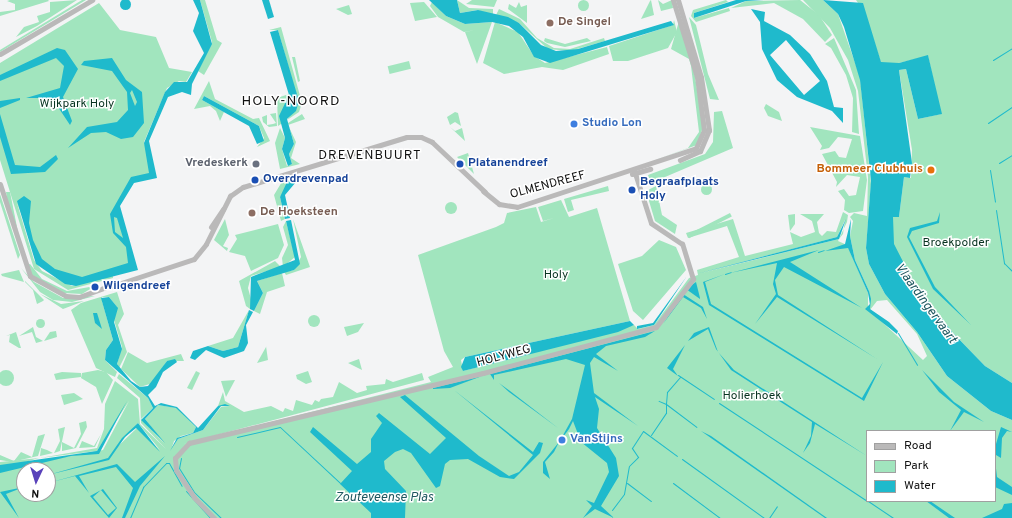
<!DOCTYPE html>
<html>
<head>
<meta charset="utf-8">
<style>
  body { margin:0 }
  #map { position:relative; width:1012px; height:518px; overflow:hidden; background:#f3f4f5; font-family:Overpass,sans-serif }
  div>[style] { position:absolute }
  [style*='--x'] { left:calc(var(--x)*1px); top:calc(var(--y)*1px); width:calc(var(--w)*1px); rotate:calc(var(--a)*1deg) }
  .green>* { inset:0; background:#a1e5be; transform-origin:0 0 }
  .round { border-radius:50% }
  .water>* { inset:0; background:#1fbacc }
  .stream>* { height:1px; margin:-0.5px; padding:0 0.5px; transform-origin:0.5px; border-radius:0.5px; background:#1fbacc }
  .tertiary>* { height:5px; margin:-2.5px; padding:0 2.5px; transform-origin:2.5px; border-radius:2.5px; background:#bab9b9 }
  .dots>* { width:11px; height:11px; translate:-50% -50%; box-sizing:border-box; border:2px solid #fff; border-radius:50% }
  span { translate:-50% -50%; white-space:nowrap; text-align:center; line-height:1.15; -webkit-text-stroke:3px #fff; paint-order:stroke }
  .education-label { font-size:12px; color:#785e54; font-weight:700 }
  .left { translate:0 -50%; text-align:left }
  .park-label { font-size:12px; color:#073320 }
  .shop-label { font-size:12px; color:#366cbe; font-weight:700 }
  .worship-label { font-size:12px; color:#5b616d; font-weight:700 }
  .right { translate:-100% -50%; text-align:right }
  .transit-label { font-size:12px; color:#164399; font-weight:700 }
  .food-label { font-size:12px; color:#c56008; font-weight:700 }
  .street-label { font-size:12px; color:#111 }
  .neighbourhood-label { font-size:13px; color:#111; letter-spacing:1px }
  .water-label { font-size:13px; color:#1e575f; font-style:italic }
  .quarter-label { font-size:14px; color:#111; letter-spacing:1px }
  .legend { position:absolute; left:866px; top:430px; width:130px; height:72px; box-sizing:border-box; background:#fff; border:1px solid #a0a0a0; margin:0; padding:5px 7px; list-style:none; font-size:12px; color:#111 }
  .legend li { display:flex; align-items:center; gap:8px; height:20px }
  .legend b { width:20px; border:1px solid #a0a0a0 }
  .north { position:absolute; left:16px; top:462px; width:40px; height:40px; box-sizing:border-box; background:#fff; border:1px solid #a0a0a0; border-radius:50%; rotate:184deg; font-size:11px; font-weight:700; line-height:16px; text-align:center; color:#111 }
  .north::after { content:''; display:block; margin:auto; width:14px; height:18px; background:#5942ba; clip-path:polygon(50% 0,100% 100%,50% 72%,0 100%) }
</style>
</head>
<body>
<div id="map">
  <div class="green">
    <div class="round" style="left:577.5px;top:-0.5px;width:11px;height:11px"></div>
    <div style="clip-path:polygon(10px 0,48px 0,49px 1px,0 16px,0 12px,15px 10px,15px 4px,7px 1px)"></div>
    <div style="clip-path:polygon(77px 0,37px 26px,16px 37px,24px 27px,39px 22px,37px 16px,50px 12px,50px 2px)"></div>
    <div style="clip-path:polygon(82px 0,86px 0,0 52px,0 50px)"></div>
    <div style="clip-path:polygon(200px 0,205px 0,217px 40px,222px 43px,204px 75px,198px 71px,212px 42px)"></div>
    <div style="clip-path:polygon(457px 0,469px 8px,493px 9px,493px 15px,477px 10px,460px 13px)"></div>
    <div style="clip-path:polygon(472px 0,497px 0,494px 7px,466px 4px)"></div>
    <div style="clip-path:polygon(651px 0,654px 15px,641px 19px,650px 1px)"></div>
    <div style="clip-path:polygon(658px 0,663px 4px,672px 0,673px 8px,661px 11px)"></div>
    <div style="clip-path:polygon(726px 0,728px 2px,694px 13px,694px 18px,729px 8px,730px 11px,696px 22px,691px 16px,693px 10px)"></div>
    <div style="clip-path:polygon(800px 0,819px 15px,832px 35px,825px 42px,803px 19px,774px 3px,731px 8px,746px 1px)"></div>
    <div style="clip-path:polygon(evenodd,803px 0,823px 0,838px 14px,860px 77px,871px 184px,866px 248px,869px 264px,885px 294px,917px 332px,947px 376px,991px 411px,1012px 420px,1012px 509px,996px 518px,0 518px,0 466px,10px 467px,103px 450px,129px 401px,97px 451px,40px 458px,97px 448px,104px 429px,105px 404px,115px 381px,138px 399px,140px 424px,166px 449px,141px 423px,140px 398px,117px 378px,119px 374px,148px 398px,153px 408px,141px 419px,164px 443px,145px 419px,158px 405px,177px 408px,196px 427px,193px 433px,181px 436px,174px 441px,172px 447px,178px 439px,203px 430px,221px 407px,229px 407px,218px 406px,223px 392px,225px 401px,244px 412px,271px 406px,283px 412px,285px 408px,293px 411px,296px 400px,312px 405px,315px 400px,319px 402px,321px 399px,333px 397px,339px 382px,357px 393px,367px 390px,366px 386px,385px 384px,386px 379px,393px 382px,422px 373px,424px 380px,183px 444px,431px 382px,428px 377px,453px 367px,444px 351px,418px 255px,496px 227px,504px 223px,507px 213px,536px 207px,541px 222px,554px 218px,543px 221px,538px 207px,561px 200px,569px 217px,597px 208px,630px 321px,465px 357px,461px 360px,463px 371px,634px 325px,638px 329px,654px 325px,689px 278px,698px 275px,697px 270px,739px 257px,727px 226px,688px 238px,686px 233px,733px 219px,745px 256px,793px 244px,790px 232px,801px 237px,815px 232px,812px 221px,800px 214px,824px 214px,817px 222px,819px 233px,822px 236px,827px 231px,836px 232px,843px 212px,848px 215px,847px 222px,838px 241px,847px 245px,862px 279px,868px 293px,868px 309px,923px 360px,927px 356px,917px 334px,887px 300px,877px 301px,870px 310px,869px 291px,855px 260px,850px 236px,853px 221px,850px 217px,854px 213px,867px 216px,868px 177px,858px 91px,848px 60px,830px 28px,803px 0,845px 220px,843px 234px,839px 239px,701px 273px,837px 237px,845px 220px,803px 0,138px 423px,160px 450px,137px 428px,114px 450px,138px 423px,803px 0,867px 431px,995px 431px,995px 501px,867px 501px,867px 431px,803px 0,24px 470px,48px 470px,48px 494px,24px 494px,24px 470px)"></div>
    <div style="clip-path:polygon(856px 0,1012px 0,1012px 383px,985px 366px,953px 333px,914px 283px,891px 241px,893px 216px,899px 217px,904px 177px,911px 178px,912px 150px,899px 70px,906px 69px,918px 119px,941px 114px,928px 56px,899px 63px,881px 63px,865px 13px)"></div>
    <div style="clip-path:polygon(424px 2px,437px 17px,415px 21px,410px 3px)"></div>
    <div style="clip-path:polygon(432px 2px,446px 16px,465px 24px,492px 22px,477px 64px,465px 32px,475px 30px,464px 32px,438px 17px,430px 6px)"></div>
    <div style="clip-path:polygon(519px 2px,521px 7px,527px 5px,527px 23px,508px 9px,509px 4px,516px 8px)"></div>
    <div style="clip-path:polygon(99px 3px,120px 30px,156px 37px,169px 68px,192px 72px,186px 82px,179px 81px,167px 88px,144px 142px,154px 175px,133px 180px,117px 207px,134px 265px,109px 273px,67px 280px,40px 261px,17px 203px,34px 260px,42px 271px,72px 286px,113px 274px,113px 278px,68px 290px,34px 269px,0 160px,0 63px)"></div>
    <div style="clip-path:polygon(349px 5px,352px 14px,348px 15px,336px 9px)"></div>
    <div style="clip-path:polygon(499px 9px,520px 19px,537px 38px,554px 48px,570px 49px,604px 38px,605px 41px,570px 51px,548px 49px,519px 23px,496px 15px)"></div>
    <div style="clip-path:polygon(689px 17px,696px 25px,708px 74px,719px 100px,710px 99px)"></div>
    <div style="clip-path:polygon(674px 20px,677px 32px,668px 48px,628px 61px,613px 61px,609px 46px,673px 25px)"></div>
    <div style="clip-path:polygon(679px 21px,694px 70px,703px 127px,697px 145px,642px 165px,688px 148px,699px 132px,691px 66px,689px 59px,671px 49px)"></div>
    <div style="clip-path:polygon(495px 22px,518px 32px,534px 56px,545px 63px,607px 47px,609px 54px,563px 70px,542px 67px,504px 74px,483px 63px)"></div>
    <div style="clip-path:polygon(281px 27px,302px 103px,299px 112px,287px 120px,299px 104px,278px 30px,269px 30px)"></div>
    <div style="clip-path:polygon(545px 38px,565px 44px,587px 38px,591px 41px,565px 47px,547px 43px,544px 41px)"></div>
    <div style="clip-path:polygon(834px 38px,856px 90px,859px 134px,852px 132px,853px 98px,846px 75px,831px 48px,825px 44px)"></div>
    <div style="clip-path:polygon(292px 57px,295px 57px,300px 81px,298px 82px)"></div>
    <div style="left:409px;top:61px;width:8px;height:22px;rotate:76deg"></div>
    <div style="clip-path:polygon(209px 81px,215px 99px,253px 119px,259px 118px,270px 141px,257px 147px,264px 138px,259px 126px,204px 96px,202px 100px,224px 112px,220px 121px,216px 111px,210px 106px,194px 109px)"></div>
    <div style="clip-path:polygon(289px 94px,281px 124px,278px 126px,277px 98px)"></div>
    <div style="clip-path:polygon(766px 104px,779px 112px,782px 121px,768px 116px,764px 108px)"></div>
    <div style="clip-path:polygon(722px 111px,733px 148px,651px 183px,648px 175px,705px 154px,713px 142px,714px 112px)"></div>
    <div style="clip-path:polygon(455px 112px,458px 113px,461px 126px,455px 122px,450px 125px,447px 117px)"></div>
    <div style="clip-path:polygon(276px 113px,277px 126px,269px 127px,263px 122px,262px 117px,267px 115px,267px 125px,273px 124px,276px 123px,270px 114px)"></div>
    <div style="clip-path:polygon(302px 114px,305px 119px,288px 125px,296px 142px,291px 158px,300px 164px,280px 169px,275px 143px,280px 128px,285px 138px,282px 149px,287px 166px,292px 164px,289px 154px,294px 144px,288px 123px)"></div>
    <div style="clip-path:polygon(450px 127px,455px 131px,462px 128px,465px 141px)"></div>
    <div style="clip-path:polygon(810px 127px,860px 136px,867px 180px,863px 211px,849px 213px,844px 210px,845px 200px,838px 191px,844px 189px,849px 196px,856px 195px,860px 177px,847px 175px,836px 187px,837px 182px,822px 154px,835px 151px,839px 157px,846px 158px,852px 139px,838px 137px,829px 148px,820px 150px,822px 146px)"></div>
    <div style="clip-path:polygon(468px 153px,474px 174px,457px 157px)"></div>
    <div style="clip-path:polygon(295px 176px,280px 197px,285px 219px,281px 221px,274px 195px,283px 180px)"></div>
    <div class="round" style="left:700.5px;top:183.5px;width:11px;height:11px"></div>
    <div style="clip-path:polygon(608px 186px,609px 191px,571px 200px,574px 210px,568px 212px,564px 199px)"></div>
    <div style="clip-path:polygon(656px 186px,662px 215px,677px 225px,675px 234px,655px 221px,646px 191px)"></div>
    <div style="clip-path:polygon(6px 192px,10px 192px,18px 232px,7px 199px)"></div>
    <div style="clip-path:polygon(0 194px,20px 255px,18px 259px,0 202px)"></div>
    <div class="round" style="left:445px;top:202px;width:12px;height:12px"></div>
    <div style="left:730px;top:213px;width:4px;height:48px;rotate:63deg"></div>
    <div style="clip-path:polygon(795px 214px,795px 224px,790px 231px,788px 215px)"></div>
    <div style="clip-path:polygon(225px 219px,229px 235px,223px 246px,228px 248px,227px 251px,214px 240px)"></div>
    <div style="clip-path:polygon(293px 219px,310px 267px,286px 275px,284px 272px,294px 270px,301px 257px)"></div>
    <div style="clip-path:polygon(286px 221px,295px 257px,283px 267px,282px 258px,288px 245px,283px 227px)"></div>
    <div style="clip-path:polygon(278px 224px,284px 245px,278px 258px,251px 271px,245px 256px,229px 252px,237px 239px,235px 235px)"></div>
    <div style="clip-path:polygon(659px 240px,676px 247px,686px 270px,643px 320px,633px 311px,618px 264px,642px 256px)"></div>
    <div style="clip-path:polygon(275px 261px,281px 267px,251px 276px,248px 288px,252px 303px,250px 309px,246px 306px,239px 281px)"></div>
    <div style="clip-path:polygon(30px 264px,42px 279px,67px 291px,95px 286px,82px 294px,63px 293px,32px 275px,27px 265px)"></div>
    <div style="clip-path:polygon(21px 268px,34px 282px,63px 298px,95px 296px,72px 302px,53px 300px,40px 292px)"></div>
    <div style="clip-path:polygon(19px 270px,24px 282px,2px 276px,1px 274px)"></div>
    <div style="clip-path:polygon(282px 273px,285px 286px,267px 292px,260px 314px,254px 311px,263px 293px,257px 281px)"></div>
    <div style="clip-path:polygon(25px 282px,25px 281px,44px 300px,43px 301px,37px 304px,33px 290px)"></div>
    <div style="clip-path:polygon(117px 292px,124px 314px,118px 325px,127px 352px,119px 368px,117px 364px,122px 347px,114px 320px,117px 307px,109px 297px,102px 297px,102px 301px,113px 340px,106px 350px,105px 360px,117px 372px,115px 377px,96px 368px,71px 310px,81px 303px)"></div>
    <div style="clip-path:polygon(40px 294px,61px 304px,84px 301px,63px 309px)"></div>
    <div style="clip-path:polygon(249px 310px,238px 347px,223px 351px,208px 346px,233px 338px)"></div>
    <div class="round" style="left:308px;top:315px;width:12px;height:12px"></div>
    <div class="round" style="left:35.5px;top:318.5px;width:9px;height:9px"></div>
    <div style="clip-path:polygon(364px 323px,358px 332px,347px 336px,344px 327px)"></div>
    <div style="clip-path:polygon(33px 327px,36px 337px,43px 341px,36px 343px,32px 332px,19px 336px)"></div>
    <div style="clip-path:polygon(56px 331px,57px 337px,44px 341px,50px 332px)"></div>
    <div style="clip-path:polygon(16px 332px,21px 348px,19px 348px,9px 342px,10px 335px,6px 336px)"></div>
    <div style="clip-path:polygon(266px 346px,268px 360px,257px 363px,266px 347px)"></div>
    <div style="clip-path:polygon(128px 352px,147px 363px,181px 354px,184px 361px,167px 361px,153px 383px,140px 387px,121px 369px)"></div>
    <div style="clip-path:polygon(359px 359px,362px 370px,348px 363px)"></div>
    <div class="round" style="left:-2px;top:370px;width:16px;height:16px"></div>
    <div style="clip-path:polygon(98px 370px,106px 372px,113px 380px,102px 404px,96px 387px,81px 378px,82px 373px)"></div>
    <div style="clip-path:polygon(196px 371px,200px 373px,192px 390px,187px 388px)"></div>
    <div style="clip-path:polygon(308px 371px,312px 382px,306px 384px,297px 379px,296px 375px)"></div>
    <div style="clip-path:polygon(62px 372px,81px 373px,81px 377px,56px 380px,54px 374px)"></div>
    <div style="clip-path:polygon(235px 380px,226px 397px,221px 381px)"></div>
    <div style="clip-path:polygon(74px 393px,83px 399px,64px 405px,61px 395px)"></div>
    <div style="clip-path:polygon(86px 421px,87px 427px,76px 448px,62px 451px,62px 442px,74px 448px,81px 434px,79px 423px)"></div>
    <div style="clip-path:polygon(65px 427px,60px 451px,54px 453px,60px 441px,58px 429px)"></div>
    <div style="clip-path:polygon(45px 434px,38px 456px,16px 461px,6px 461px,0 460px,0 455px,14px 461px,21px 452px,32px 457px,38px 436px)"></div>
    <div style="clip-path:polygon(101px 434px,95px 447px,79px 448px,82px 441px,94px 446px)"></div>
    <div style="clip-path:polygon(41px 448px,47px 450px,53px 453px,40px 456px)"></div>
    <div style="clip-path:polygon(39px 458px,11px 466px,0 465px,0 462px)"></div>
  </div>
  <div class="water">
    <div class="round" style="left:119.5px;top:-1.5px;width:11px;height:11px"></div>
    <div style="clip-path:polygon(evenodd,193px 0,200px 0,212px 44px,192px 84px,191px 95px,182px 92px,168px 97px,149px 141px,157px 178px,134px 183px,120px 206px,138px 270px,76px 286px,65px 284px,36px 264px,17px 201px,24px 196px,31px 201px,29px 223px,33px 240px,42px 259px,55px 269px,82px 277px,128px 263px,126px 247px,113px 233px,110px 214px,131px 177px,149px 173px,144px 143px,165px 92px,174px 82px,187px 82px,204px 53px,193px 31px,199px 13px,193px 0,114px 217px,117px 218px,123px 238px,115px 232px,114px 217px)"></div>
    <div style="clip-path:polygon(262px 0,269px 0,274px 17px,268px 19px)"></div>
    <div style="clip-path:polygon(429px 0,457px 0,460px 13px,478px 10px,508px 17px,519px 23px,541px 45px,556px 51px,578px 49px,671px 21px,674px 25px,550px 63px,534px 57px,523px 37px,509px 26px,492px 22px,465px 24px,446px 16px)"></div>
    <div style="clip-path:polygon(736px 0,764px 0,746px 1px,694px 18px,694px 13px)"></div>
    <div style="clip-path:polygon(823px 0,863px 3px,881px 62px,899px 63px,928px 55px,942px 114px,918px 119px,906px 69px,899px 70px,912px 163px,910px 178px,904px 177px,899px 217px,893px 217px,894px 244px,914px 283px,953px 333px,985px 366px,1012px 383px,1012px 420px,991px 411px,947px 376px,917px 332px,885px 294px,869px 264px,866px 248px,871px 181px,860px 80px,844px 27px,838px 14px)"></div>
    <div style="clip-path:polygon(evenodd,751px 9px,765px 12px,764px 21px,790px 35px,810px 54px,827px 81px,834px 107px,843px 108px,843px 123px,832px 111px,797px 97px,777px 80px,762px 49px,760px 22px,751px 9px,786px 40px,820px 81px,804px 95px,770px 55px,786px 40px)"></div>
    <div style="clip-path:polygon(278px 30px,299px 101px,296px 111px,287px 119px,294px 144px,289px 154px,292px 164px,288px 166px,282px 149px,285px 138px,279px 116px,289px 95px,270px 32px)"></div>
    <div style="clip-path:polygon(57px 48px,65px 50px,78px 69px,63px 97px,72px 121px,70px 125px,52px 98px,26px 98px,60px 88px,64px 66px,56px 58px,0 81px,0 75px)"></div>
    <div style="clip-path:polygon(evenodd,112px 58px,126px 80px,142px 92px,144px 123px,133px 137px,121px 139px,106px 132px,91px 133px,68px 148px,87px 127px,117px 122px,128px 110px,127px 92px,112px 71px,81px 65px,84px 61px,112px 58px,132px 90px,137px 102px,135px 106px,130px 93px,132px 90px)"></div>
    <div style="clip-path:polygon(204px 96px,259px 126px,264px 141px,257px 144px,249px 126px,202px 100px)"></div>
    <div style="clip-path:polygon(20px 98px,20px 100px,0 108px,0 101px)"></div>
    <div style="clip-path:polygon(0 114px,15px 165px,40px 167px,56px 155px,58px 159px,45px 172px,11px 174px,0 137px)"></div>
    <div style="clip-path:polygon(295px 177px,296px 182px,285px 195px,290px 218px,285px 219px,280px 197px,287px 182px)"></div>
    <div style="clip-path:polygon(940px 212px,939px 223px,912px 231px,909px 237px,935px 287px,971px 325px,933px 289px,907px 237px,910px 228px,937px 221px)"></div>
    <div style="clip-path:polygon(846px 219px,839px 239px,700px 273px,837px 237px)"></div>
    <div style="clip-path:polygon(851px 219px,850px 236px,855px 260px,869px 291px,871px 299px,870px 309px,889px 322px,898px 331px,897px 334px,865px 309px,870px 304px,868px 293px,848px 248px,825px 251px,845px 244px)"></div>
    <div style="clip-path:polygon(291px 220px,300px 264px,294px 270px,257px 281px,263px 293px,254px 311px,250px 309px,251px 277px,295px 260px,286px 221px)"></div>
    <div style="clip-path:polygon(819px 250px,790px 262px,862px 308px,784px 267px,775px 280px,778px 295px,877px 359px,777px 297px,755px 324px,776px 294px,773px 284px,777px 263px,730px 273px)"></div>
    <div style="clip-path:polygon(725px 274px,705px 282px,711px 304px,862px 398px,883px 362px,864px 401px,709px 305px,703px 282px)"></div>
    <div style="clip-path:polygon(687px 276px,654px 325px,637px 329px,637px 326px,653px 323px)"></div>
    <div style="clip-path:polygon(696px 282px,700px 298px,700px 299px,686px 289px)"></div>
    <div style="clip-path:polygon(683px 294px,703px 307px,707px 319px,701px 308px,683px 297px,663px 324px)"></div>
    <div style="clip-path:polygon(109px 297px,118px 308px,114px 322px,122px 349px,117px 364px,131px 381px,140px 387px,148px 386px,167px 361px,175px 359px,177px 362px,163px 372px,156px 387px,148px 395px,155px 406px,161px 403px,177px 407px,198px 428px,218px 406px,225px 404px,230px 406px,221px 406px,203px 430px,178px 439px,170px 451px,177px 438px,193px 433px,196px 427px,176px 408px,158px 405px,145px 419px,165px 443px,141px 420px,153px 408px,148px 398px,105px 360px,106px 350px,113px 340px,101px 298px)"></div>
    <div style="clip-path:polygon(249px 310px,253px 312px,246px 325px,248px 343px,244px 351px,224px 358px,206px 350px,195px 360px,190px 358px,193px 351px,208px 346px,223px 351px,238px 347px)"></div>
    <div style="clip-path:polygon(93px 313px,97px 313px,102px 329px,95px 323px)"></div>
    <div style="clip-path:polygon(630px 321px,634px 325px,618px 332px,463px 371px,461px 367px,465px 357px)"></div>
    <div style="clip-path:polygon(709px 327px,718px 352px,734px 370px,867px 456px,815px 424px,810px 443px,803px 453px,811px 436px,812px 422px,731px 370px,716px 349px,708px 329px,688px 341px,694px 333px)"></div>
    <div style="clip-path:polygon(655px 331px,645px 337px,606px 346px,596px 354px,618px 371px,594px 357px,590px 363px,594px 393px,638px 426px,595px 397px,599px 409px,597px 428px,616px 458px,619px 476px,601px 506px,614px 518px,595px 509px,583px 518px,592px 506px,586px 500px,594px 503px,609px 472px,607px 463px,581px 442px,573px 421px,569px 429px,563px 437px,564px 441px,562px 437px,572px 419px,585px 365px,566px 359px,494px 375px,494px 380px,490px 374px)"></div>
    <div style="clip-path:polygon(685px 345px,673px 369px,678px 376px,667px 368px)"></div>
    <div style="clip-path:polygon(922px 370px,954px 402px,984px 422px,964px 412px,950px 431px,961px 410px,939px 392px)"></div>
    <div style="clip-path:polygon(482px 376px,450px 388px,433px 389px,433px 388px)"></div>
    <div style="clip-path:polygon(499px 383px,510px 391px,558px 428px,509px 392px)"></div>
    <div style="clip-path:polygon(454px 390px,533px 452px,539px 442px,543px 443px,540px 453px,514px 479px,500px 477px,468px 459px,450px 460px,445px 464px,440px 486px,436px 488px,411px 453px,403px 449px,395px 452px,384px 461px,385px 469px,406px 491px,405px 518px,371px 518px,371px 513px,340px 484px,352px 471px,310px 432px,313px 427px,357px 464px,371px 452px,371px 439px,382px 423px,376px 416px,379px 413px,430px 454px,446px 438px,400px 397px,405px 395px,479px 456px,509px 476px,519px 472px,533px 455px)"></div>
    <div style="clip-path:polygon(127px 401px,99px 454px,71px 456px,0 473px,0 465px,97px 451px)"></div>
    <div style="clip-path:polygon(138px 423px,160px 452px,136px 428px,125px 437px,109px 460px,48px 475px,108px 458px,122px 438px)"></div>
    <div style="clip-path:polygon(1001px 427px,1012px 432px,1007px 431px,1002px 438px,1001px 458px,996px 455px,996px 444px)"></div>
    <div style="clip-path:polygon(701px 431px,711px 436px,827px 518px,825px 518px)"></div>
    <div style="clip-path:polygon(559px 442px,554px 452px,545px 462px,550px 479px,543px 473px,543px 462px)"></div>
    <div style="clip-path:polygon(165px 456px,140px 486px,125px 518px,122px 518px,133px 488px,116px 467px,79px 476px,89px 493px,75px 476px,48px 483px,117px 464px,135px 482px)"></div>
    <div style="clip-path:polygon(995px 460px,997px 477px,1012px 487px,1012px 495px,995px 487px)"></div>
    <div style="clip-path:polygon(24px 487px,6px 494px,19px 518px,0 492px)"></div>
    <div style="clip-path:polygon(evenodd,103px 489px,117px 508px,109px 518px,90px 496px,103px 489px,101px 490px,116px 508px,108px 515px,93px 497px,101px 490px)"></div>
    <div style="clip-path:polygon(926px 501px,930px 501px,955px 518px,949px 518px)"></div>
    <div style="clip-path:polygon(1012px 503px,1012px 518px,982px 518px,1002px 509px,1004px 504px)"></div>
  </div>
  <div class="stream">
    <div style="--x:993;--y:60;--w:22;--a:-32"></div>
    <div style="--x:988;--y:123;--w:29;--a:-34"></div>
    <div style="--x:999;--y:163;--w:15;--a:-32"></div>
    <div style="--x:990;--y:170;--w:32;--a:81"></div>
    <div style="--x:996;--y:210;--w:54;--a:81.4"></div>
    <div style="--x:1004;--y:263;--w:11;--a:45"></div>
    <div style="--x:818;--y:252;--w:6;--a:-18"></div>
    <div style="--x:725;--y:274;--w:6;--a:-18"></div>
    <div style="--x:898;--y:333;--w:37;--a:59"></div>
    <div style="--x:678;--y:375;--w:43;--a:33.7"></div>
    <div style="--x:680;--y:377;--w:20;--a:131"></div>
    <div style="--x:667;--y:392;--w:12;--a:95"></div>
    <div style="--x:666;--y:404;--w:38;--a:37"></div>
    <div style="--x:719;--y:403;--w:178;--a:33.5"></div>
    <div style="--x:651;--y:435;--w:27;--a:-56"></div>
    <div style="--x:666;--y:413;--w:9;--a:-90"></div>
    <div style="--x:666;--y:404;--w:8;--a:-157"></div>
    <div style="--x:237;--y:437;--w:44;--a:-13.1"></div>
    <div style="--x:280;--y:427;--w:82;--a:43"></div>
    <div style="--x:181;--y:458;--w:10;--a:101"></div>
    <div style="--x:179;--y:468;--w:28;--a:58"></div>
    <div style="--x:194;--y:492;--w:37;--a:44"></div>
    <div style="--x:682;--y:459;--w:101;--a:35.7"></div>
    <div style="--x:627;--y:483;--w:30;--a:37"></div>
    <div style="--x:673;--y:483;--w:59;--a:36.7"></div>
    <div style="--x:186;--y:491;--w:36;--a:48"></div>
    <div style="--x:868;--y:501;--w:30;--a:34"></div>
    <div style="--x:612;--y:510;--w:20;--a:-53"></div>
    <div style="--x:624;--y:494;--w:28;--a:-80"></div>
    <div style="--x:629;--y:466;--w:13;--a:-45"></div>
    <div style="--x:638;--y:457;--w:11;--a:-124"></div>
    <div style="--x:632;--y:448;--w:20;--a:-57"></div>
    <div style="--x:643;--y:431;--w:42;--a:36.3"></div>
    <div style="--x:130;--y:518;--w:34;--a:-67"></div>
    <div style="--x:143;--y:487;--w:33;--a:-46"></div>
    <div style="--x:166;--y:463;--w:3;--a:0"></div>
    <div style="--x:169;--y:463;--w:26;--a:61"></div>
    <div style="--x:769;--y:518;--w:14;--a:-56"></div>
  </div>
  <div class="tertiary">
    <div style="--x:678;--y:0;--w:80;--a:73.4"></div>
    <div style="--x:701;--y:77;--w:54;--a:81.4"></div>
    <div style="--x:709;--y:130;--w:23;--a:113"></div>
    <div style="--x:700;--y:151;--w:22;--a:156"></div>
    <div style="--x:0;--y:54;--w:107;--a:-30.4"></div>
    <div style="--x:632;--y:174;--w:19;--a:-16"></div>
    <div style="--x:0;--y:184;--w:97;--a:71.9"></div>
    <div style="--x:30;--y:276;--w:41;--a:29.1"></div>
    <div style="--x:66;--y:296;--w:13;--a:4"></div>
    <div style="--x:79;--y:297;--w:33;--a:-20"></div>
    <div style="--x:483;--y:191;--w:21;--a:39"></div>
    <div style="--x:499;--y:204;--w:18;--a:9"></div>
    <div style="--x:517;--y:207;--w:188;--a:-18.2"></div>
    <div style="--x:696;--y:148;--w:20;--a:-66"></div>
    <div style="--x:704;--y:130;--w:53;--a:-97.5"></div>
    <div style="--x:697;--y:77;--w:81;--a:-107.3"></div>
    <div style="--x:211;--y:227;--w:22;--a:-56"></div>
    <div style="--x:109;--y:287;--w:89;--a:-18.2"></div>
    <div style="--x:194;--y:259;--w:19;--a:-51"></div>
    <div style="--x:206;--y:244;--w:54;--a:-63.4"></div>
    <div style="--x:230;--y:196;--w:16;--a:-35"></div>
    <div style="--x:243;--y:187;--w:171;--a:-17"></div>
    <div style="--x:407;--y:137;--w:14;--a:0"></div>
    <div style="--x:421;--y:137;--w:12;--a:24"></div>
    <div style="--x:432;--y:142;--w:73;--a:43.3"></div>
    <div style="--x:214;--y:518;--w:29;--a:-134"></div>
    <div style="--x:194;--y:497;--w:32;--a:-124"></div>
    <div style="--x:176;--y:470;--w:12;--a:-95"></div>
    <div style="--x:175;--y:458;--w:21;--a:-47"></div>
    <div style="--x:189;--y:443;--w:302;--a:-13.4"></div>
    <div style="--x:483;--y:373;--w:179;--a:-14.9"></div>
    <div style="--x:656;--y:327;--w:61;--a:-52.4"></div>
    <div style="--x:693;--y:279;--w:37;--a:-107"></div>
    <div style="--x:682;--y:244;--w:37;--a:-146"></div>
    <div style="--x:651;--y:223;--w:56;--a:-107.8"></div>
  </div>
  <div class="dots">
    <div style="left:550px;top:23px;background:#8d6e63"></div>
    <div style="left:574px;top:124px;background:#3f7fe0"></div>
    <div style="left:256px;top:164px;background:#6b7280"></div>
    <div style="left:460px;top:164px;background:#1a4fb4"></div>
    <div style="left:931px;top:170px;background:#e8710a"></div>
    <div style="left:255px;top:180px;background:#1a4fb4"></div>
    <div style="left:632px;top:190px;background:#1a4fb4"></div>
    <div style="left:252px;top:213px;background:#8d6e63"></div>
    <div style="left:95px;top:287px;background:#1a4fb4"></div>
    <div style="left:562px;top:440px;background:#3f7fe0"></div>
  </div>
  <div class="education-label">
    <span class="left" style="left:558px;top:23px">De Singel</span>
    <span class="left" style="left:260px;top:213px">De Hoeksteen</span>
  </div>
  <div class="park-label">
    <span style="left:77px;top:105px">Wijkpark Holy</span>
    <span style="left:956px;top:244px">Broekpolder</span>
    <span style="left:556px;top:276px">Holy</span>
    <span style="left:752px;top:397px">Holierhoek</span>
  </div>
  <div class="shop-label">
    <span class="left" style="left:582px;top:124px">Studio Lon</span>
    <span class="left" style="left:570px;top:440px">VanStijns</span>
  </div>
  <div class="worship-label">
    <span class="right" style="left:248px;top:164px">Vredeskerk</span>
  </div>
  <div class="transit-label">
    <span class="left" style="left:468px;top:164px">Platanendreef</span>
    <span class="left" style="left:263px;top:180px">Overdrevenpad</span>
    <span class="left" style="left:640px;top:190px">Begraafplaats<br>Holy</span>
    <span class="left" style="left:103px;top:287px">Wilgendreef</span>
  </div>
  <div class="food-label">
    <span class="right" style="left:923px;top:170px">Bommeer Clubhuis</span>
  </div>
  <div class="street-label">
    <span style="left:548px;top:186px;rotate:-15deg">OLMENDREEF</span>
    <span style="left:504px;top:357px;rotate:-15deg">HOLYWEG</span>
  </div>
  <div class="neighbourhood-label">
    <span style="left:370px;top:156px">DREVENBUURT</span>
  </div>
  <div class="water-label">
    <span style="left:925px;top:304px;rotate:54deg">Vlaardingervaart</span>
    <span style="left:384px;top:498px">Zouteveense Plas</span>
  </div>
  <div class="quarter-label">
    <span style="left:291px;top:102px">HOLY-NOORD</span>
  </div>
  <ul class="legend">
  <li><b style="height:5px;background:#bab9b9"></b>Road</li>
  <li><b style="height:11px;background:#a1e5be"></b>Park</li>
  <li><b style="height:11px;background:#1fbacc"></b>Water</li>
  </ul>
  <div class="north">N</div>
</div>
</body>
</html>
